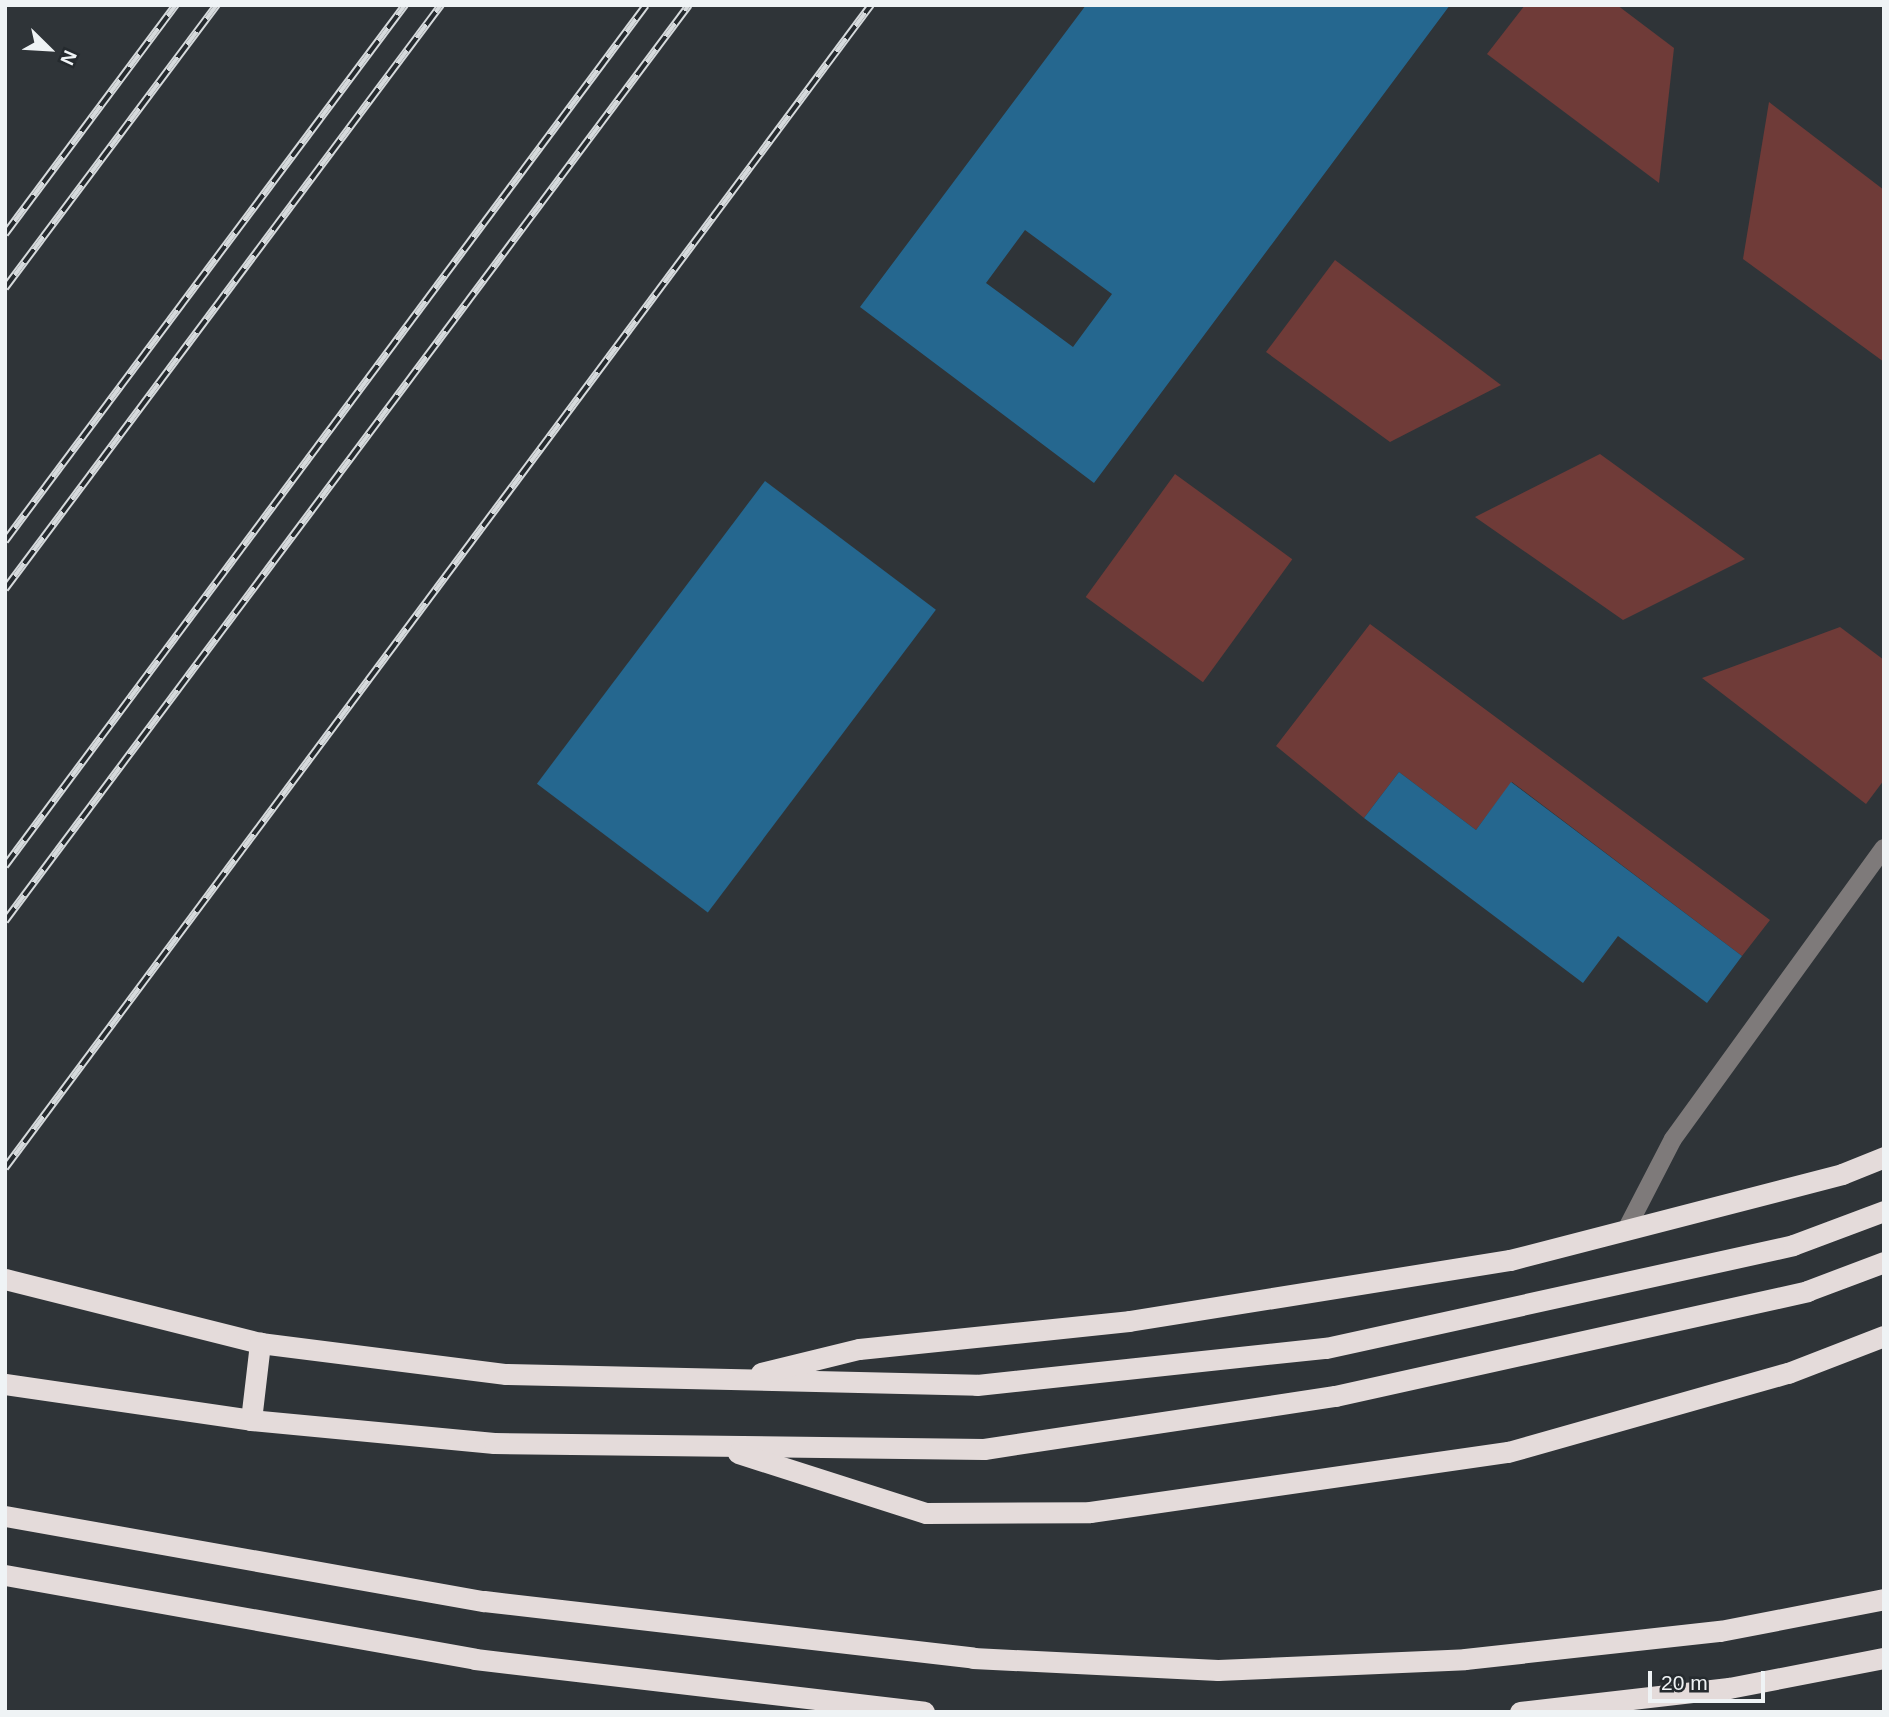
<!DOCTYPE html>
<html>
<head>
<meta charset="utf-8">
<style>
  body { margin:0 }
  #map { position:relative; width:1889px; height:1717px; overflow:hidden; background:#2f3438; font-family:Arial,sans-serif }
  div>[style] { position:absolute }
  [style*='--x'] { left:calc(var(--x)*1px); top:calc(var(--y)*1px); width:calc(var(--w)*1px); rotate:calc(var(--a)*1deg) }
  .green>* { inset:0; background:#6f3b38; transform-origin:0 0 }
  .building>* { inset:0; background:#25678f; transform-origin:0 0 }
  .minor>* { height:18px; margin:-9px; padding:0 9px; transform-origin:9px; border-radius:9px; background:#7e7a7a }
  .highway>* { height:21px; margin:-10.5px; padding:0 10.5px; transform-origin:10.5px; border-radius:10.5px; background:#e4dbda }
  .rail>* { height:8px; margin-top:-4px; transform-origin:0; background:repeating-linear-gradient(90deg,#252a2e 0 16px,#d6dadc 0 32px); box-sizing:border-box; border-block:2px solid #d6dadc }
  span { translate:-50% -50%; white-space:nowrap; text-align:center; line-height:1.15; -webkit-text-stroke:5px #252a2e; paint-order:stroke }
  .frame { position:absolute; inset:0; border:7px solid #eff3f5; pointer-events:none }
  .north { position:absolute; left:14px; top:14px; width:70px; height:70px; -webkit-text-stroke:5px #252a2e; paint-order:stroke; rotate:114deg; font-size:19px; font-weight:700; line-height:28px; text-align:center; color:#eff3f5 }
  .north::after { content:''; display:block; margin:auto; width:24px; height:32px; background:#eff3f5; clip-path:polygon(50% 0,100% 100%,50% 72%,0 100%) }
  .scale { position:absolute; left:1648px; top:1671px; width:117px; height:32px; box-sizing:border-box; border:4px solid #eff3f5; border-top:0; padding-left:9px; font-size:21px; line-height:24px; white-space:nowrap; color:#eff3f5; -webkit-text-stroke:5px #252a2e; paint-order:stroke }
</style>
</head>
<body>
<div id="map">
  <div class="green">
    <div style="clip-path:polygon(1525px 5px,1617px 5px,1674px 48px,1659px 183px,1487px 54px)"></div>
    <div style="clip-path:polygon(1769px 102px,1884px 190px,1884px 362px,1743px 259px)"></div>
    <div style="clip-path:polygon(1335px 260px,1501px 385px,1390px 442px,1266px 352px)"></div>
    <div style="clip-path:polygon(1600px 454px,1745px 559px,1623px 620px,1475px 517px)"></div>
    <div style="left:1175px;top:474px;width:145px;height:152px;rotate:36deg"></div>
    <div style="clip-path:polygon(1370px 624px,1770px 920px,1742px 956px,1512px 782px,1476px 830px,1399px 772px,1364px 818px,1276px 746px)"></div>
    <div style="clip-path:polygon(1840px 627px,1884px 660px,1884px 780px,1866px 804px,1702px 678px)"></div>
  </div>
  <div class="building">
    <div style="clip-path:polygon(evenodd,1086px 5px,1450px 5px,1094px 483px,860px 307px,1086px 5px,1025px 230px,1112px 294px,1073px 347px,986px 283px,1025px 230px)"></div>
    <div style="left:765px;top:481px;width:214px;height:379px;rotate:37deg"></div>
    <div style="clip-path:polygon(1399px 772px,1476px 830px,1511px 782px,1742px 956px,1707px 1003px,1618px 936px,1583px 983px,1364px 818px)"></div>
  </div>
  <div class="minor">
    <div style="--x:1626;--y:1230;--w:102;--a:-62.7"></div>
    <div style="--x:1673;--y:1139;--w:359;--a:-54.1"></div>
  </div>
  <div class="highway">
    <div style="--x:5;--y:1279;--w:263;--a:14.1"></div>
    <div style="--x:260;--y:1343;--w:248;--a:7.2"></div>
    <div style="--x:506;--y:1374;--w:471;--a:1.3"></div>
    <div style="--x:977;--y:1385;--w:351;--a:-6.1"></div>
    <div style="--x:1326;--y:1348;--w:478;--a:-12.4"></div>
    <div style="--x:1793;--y:1245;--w:97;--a:-20.5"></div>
    <div style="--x:761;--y:1373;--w:101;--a:-13.8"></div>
    <div style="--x:859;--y:1349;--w:271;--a:-5.9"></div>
    <div style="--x:1129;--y:1321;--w:386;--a:-9.1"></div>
    <div style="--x:1510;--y:1260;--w:343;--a:-14.5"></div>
    <div style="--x:1842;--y:1174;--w:45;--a:-22"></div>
    <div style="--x:5;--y:1384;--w:249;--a:8.3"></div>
    <div style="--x:251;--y:1420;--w:244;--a:5.4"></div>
    <div style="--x:494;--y:1443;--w:490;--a:0.7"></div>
    <div style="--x:984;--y:1449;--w:355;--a:-8.6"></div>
    <div style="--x:1335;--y:1396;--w:484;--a:-12.5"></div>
    <div style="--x:1807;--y:1291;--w:82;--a:-20.6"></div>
    <div style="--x:251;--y:1420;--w:78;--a:-83.3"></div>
    <div style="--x:738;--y:1453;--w:197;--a:17.7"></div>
    <div style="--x:926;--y:1513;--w:164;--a:-0.3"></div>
    <div style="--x:1090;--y:1512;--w:422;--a:-8.2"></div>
    <div style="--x:1508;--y:1452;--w:291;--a:-15.8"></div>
    <div style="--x:1788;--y:1373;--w:103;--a:-21.1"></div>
    <div style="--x:5;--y:1516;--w:486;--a:10.1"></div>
    <div style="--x:484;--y:1601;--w:492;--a:6.6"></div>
    <div style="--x:973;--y:1658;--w:245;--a:2.8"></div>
    <div style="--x:1218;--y:1670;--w:247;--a:-2.5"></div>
    <div style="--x:1465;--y:1659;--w:257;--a:-6.3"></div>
    <div style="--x:1720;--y:1631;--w:167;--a:-11"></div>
    <div style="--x:5;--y:1575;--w:477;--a:10.1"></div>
    <div style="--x:475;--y:1659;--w:452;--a:6.7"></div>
    <div style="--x:1520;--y:1712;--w:210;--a:-6.6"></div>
    <div style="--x:1729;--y:1688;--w:158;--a:-11"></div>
  </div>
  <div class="rail">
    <div style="--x:5;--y:234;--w:286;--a:-53.3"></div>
    <div style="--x:5;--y:288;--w:354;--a:-53.2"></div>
    <div style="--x:5;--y:541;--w:669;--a:-53.27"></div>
    <div style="--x:5;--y:589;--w:729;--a:-53.26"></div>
    <div style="--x:5;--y:866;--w:1073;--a:-53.33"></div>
    <div style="--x:5;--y:921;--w:1143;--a:-53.25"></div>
    <div style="--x:5;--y:1168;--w:1450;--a:-53.33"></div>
  </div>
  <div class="frame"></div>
  <div class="north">N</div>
  <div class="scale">20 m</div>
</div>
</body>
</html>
